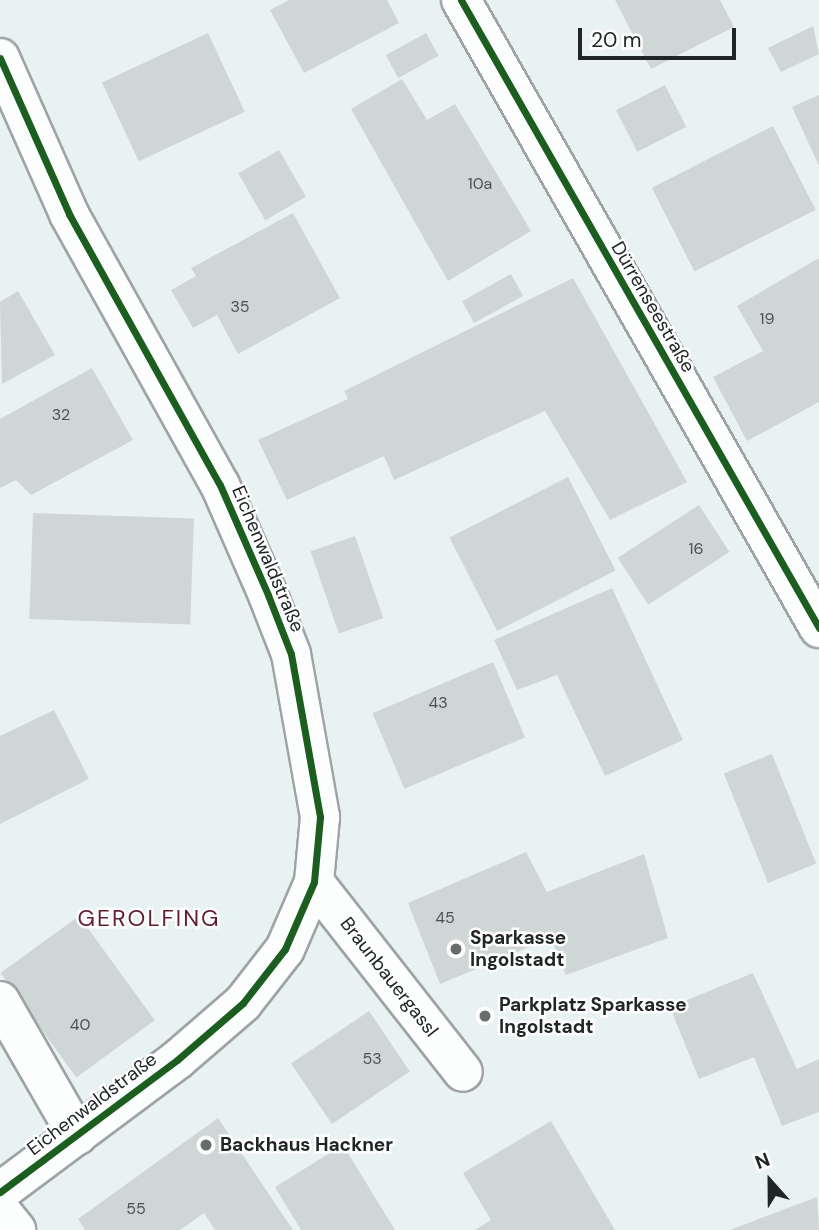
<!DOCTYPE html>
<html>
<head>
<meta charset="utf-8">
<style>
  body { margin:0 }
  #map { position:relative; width:819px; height:1230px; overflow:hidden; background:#e9f2f2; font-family:"DM Sans",sans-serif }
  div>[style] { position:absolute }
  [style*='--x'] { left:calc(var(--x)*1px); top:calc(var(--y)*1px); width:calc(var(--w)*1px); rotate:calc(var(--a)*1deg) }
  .building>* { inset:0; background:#cfd6d6; transform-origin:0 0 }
  .roads { filter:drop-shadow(2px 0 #9ea4a4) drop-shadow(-2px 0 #9ea4a4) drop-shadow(0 2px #9ea4a4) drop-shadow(0 -2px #9ea4a4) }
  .minor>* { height:38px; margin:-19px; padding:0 19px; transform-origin:19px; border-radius:19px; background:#fcfdfd }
  .cycleway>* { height:7px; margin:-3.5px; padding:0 3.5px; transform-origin:3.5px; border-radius:3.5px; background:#1b5e20 }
  .dots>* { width:19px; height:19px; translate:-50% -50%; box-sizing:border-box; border:4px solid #fefefe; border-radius:50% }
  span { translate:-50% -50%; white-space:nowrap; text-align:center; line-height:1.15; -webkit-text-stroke:5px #fefefe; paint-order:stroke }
  .number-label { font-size:16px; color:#4c5252 }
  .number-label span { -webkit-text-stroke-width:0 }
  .street-label { font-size:19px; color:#202626 }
  .poi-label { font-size:19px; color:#202626; font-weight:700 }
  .left { translate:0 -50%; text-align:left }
  .quarter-label { font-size:23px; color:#621e32; letter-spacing:2px }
  .north { position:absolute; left:735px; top:1146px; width:70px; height:70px; -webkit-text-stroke:5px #fefefe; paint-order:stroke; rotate:339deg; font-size:19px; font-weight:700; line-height:28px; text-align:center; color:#202626 }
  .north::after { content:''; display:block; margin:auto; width:24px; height:32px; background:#202626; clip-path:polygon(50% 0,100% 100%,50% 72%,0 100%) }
  .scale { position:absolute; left:578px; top:28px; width:158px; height:32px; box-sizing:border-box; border:4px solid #202626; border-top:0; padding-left:9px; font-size:21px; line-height:24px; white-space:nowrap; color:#202626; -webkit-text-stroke:5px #fefefe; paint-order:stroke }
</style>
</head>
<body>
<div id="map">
  <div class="building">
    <div style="clip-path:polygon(289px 0,387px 0,399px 23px,304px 73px,270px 10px)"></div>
    <div style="clip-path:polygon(615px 0,720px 0,734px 27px,651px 69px)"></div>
    <div style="clip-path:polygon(813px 26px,819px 54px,781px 72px,768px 48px)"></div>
    <div style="left:208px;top:33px;width:87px;height:117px;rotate:65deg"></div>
    <div style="left:426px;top:33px;width:26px;height:46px;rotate:61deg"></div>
    <div style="clip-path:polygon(402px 79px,427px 120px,455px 104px,531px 231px,448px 281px,351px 109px)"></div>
    <div style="left:665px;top:85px;width:47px;height:55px;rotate:63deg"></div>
    <div style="clip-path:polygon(819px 95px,819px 166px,792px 107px)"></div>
    <div style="left:773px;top:126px;width:94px;height:136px;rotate:63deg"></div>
    <div style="left:279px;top:150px;width:54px;height:47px;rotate:60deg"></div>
    <div style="clip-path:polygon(293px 213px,340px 298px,238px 354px,217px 315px,193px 328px,171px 290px,196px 276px,191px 268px)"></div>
    <div style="clip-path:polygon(819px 258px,819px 402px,747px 441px,713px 377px,763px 351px,737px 306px)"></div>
    <div style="left:511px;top:274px;width:25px;height:56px;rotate:61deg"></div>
    <div style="clip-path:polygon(573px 278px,687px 482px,610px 520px,545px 411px,394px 480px,384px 456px,287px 500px,258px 440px,348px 399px,344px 391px)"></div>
    <div style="clip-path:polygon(18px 291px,55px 355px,2px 384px,0 302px)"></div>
    <div style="clip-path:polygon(92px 368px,133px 440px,31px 495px,16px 480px,0 488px,0 419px)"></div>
    <div style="left:568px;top:477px;width:105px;height:133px;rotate:63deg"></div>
    <div style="left:699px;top:505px;width:56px;height:97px;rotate:57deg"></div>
    <div style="left:33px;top:513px;width:161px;height:106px;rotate:2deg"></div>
    <div style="left:355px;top:536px;width:87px;height:47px;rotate:71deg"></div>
    <div style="clip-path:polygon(612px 588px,683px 740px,605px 776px,557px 675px,517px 690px,494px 640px)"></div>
    <div style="left:493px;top:662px;width:82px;height:131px;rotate:67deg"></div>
    <div style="clip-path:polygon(54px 710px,89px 779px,0 824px,0 736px)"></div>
    <div style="left:772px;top:754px;width:118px;height:52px;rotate:68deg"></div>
    <div style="clip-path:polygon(526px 852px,547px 892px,644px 854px,668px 938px,566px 975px,551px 938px,440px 984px,408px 903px)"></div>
    <div style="left:79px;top:916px;width:129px;height:97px;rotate:54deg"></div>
    <div style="clip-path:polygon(753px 973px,797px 1069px,819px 1059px,819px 1112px,782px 1126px,754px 1057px,699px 1079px,670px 1007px)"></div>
    <div style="left:369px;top:1011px;width:73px;height:94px;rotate:56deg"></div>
    <div style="clip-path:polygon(218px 1118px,293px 1230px,215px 1230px,204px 1213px,180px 1230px,85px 1230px,78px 1219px)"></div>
    <div style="clip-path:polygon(551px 1121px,615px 1230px,475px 1230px,491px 1220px,463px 1173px)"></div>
    <div style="clip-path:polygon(343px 1145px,395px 1230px,301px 1230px,275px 1187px)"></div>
    <div style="clip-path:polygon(817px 1197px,819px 1230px,730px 1230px)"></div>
  </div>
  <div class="roads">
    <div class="minor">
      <div style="--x:461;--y:0;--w:723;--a:60.31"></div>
      <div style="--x:0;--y:58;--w:171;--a:66.1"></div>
      <div style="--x:69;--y:214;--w:310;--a:60.9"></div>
      <div style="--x:220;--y:485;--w:120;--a:66.4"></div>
      <div style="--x:268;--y:595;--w:63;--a:68.7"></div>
      <div style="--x:291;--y:654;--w:166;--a:79.9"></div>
      <div style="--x:320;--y:817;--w:65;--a:95.3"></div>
      <div style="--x:314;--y:882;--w:73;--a:113.4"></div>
      <div style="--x:285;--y:949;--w:68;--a:127.9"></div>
      <div style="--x:243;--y:1003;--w:87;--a:139.2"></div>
      <div style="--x:177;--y:1060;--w:221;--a:143.3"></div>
      <div style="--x:314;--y:882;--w:241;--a:51.9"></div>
      <div style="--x:0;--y:1001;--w:155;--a:60.1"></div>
      <div style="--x:0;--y:1210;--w:26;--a:51"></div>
    </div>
  </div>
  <div class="cycleway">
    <div style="--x:461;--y:0;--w:723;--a:60.31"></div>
    <div style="--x:0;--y:58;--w:171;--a:66.1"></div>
    <div style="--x:69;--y:214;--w:310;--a:60.9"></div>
    <div style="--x:220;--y:485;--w:120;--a:66.4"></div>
    <div style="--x:268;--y:595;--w:63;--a:68.7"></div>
    <div style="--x:291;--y:654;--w:166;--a:79.9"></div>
    <div style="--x:320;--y:817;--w:65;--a:95.3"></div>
    <div style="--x:314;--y:882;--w:73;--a:113.4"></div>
    <div style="--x:285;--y:949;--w:68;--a:127.9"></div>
    <div style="--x:243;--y:1003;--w:87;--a:139.2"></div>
    <div style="--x:177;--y:1060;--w:221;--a:143.3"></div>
  </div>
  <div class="dots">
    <div style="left:456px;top:949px;background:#666d6d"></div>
    <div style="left:485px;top:1016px;background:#666d6d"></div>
    <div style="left:206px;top:1145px;background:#666d6d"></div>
  </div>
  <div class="number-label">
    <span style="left:480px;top:184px">10a</span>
    <span style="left:240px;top:307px">35</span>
    <span style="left:767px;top:319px">19</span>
    <span style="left:61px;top:415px">32</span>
    <span style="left:696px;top:549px">16</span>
    <span style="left:438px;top:703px">43</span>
    <span style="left:445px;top:918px">45</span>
    <span style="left:80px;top:1025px">40</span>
    <span style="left:372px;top:1059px">53</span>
    <span style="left:136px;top:1209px">55</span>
  </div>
  <div class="street-label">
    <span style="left:653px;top:307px;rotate:60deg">Dürrenseestraße</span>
    <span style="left:268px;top:559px;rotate:67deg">Eichenwaldstraße</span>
    <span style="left:389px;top:977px;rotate:52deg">Braunbauergassl</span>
    <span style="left:92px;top:1104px;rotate:-37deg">Eichenwaldstraße</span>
  </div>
  <div class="poi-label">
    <span class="left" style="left:470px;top:949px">Sparkasse<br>Ingolstadt</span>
    <span class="left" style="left:499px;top:1016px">Parkplatz Sparkasse<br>Ingolstadt</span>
    <span class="left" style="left:220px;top:1145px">Backhaus Hackner</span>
  </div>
  <div class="quarter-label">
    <span style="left:149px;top:918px">GEROLFING</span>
  </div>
  <div class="north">N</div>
  <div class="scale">20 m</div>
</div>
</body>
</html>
